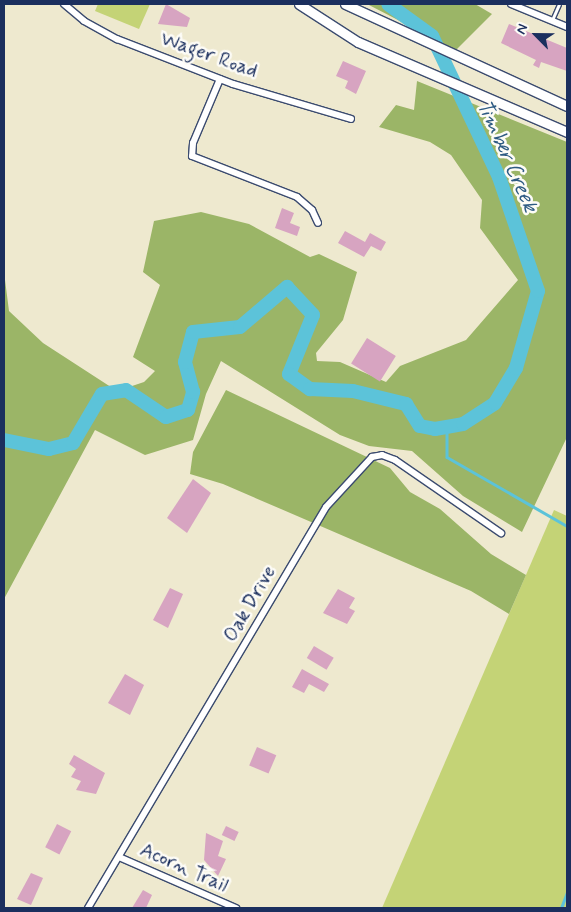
<!DOCTYPE html>
<html>
<head>
<meta charset="utf-8">
<style>
  body { margin:0 }
  #map { position:relative; width:571px; height:912px; overflow:hidden; background:#eee9cf; font-family:Mynerve,sans-serif }
  div>[style] { position:absolute }
  [style*='--x'] { left:calc(var(--x)*1px); top:calc(var(--y)*1px); width:calc(var(--w)*1px); rotate:calc(var(--a)*1deg) }
  .green>* { inset:0; background:#c4d376 }
  .forest>* { inset:0; background:#9bb567 }
  .stream>* { height:2.5px; margin:-1.25px; padding:0 1.25px; transform-origin:1.25px; border-radius:1.25px; background:#5cc3d9 }
  .river>* { height:14px; margin:-7px; padding:0 7px; transform-origin:7px; border-radius:7px; background:#5cc3d9 }
  .building>* { inset:0; background:#d7a4c1; transform-origin:0 0 }
  .roads { filter:drop-shadow(1px 0 #3b4b6f) drop-shadow(-1px 0 #3b4b6f) drop-shadow(0 1px #3b4b6f) drop-shadow(0 -1px #3b4b6f) }
  .service>* { height:3px; margin:-1.5px; padding:0 1.5px; transform-origin:1.5px; border-radius:1.5px; background:#fff }
  .minor>* { height:6px; margin:-3px; padding:0 3px; transform-origin:3px; border-radius:3px; background:#fff }
  .secondary>* { height:9px; margin:-4.5px; padding:0 4.5px; transform-origin:4.5px; border-radius:4.5px; background:#fff }
  span { translate:-50% -50%; white-space:nowrap; text-align:center; line-height:1.15; -webkit-text-stroke:5px #fdfcf7; paint-order:stroke }
  .street-label { font-size:20px; color:#1b2f5e }
  .water-label { font-size:21px; color:#2e5b83; font-style:italic }
  .frame { position:absolute; inset:0; border:5px solid #1b2f5e; pointer-events:none }
  .north { position:absolute; left:511px; top:10px; width:50px; height:50px; -webkit-text-stroke:4px #fdfcf7; paint-order:stroke; rotate:293deg; font-size:14px; font-weight:700; line-height:20px; text-align:center; color:#1b2f5e }
  .north::after { content:''; display:block; margin:auto; width:18px; height:22px; background:#1b2f5e; clip-path:polygon(50% 0,100% 100%,50% 72%,0 100%) }
</style>
</head>
<body>
<div id="map">
  <div class="green">
    <div style="clip-path:polygon(98px 4px,150px 4px,139px 29px,95px 11px)"></div>
    <div style="clip-path:polygon(554px 510px,567px 516px,567px 908px,382px 908px)"></div>
  </div>
  <div class="forest">
    <div style="clip-path:polygon(367px 4px,475px 4px,492px 14px,456px 50px)"></div>
    <div style="clip-path:polygon(417px 81px,567px 142px,567px 437px,522px 532px,463px 496px,412px 451px,369px 446px,340px 435px,221px 361px,206px 394px,193px 440px,145px 455px,95px 430px,4px 599px,4px 272px,9px 311px,43px 343px,117px 391px,144px 382px,155px 371px,133px 357px,160px 285px,143px 272px,154px 221px,201px 212px,249px 224px,310px 257px,319px 254px,357px 272px,343px 320px,316px 353px,317px 361px,340px 362px,386px 382px,400px 366px,466px 340px,518px 280px,480px 228px,482px 200px,451px 155px,430px 142px,379px 127px,396px 105px,414px 110px)"></div>
    <div style="clip-path:polygon(226px 390px,390px 468px,410px 492px,440px 509px,491px 554px,526px 575px,509px 614px,471px 591px,223px 484px,190px 474px,193px 452px)"></div>
  </div>
  <div class="stream">
    <div style="--x:447;--y:427;--w:30;--a:90"></div>
    <div style="--x:447;--y:457;--w:138;--a:29.9"></div>
    <div style="--x:561;--y:908;--w:17;--a:-69"></div>
  </div>
  <div class="river">
    <div style="--x:4;--y:440;--w:46;--a:11.3"></div>
    <div style="--x:49;--y:449;--w:25;--a:-14"></div>
    <div style="--x:73;--y:443;--w:57;--a:-59.4"></div>
    <div style="--x:102;--y:394;--w:24;--a:-9"></div>
    <div style="--x:126;--y:390;--w:48;--a:34"></div>
    <div style="--x:166;--y:417;--w:23;--a:-18"></div>
    <div style="--x:188;--y:410;--w:19;--a:-74"></div>
    <div style="--x:193;--y:392;--w:31;--a:-105"></div>
    <div style="--x:185;--y:362;--w:31;--a:-75"></div>
    <div style="--x:193;--y:332;--w:47;--a:-6.1"></div>
    <div style="--x:240;--y:327;--w:62;--a:-40.4"></div>
    <div style="--x:287;--y:287;--w:38;--a:47"></div>
    <div style="--x:313;--y:315;--w:64;--a:112.1"></div>
    <div style="--x:289;--y:374;--w:26;--a:36"></div>
    <div style="--x:310;--y:389;--w:43;--a:2.7"></div>
    <div style="--x:353;--y:391;--w:55;--a:13.8"></div>
    <div style="--x:406;--y:404;--w:26;--a:58"></div>
    <div style="--x:420;--y:426;--w:15;--a:11"></div>
    <div style="--x:435;--y:429;--w:28;--a:-10"></div>
    <div style="--x:463;--y:424;--w:38;--a:-33"></div>
    <div style="--x:495;--y:403;--w:41;--a:-59"></div>
    <div style="--x:516;--y:368;--w:80;--a:-74.1"></div>
    <div style="--x:538;--y:291;--w:120;--a:-108.9"></div>
    <div style="--x:499;--y:177;--w:156;--a:-115.4"></div>
    <div style="--x:432;--y:36;--w:54;--a:-144"></div>
  </div>
  <div class="building">
    <div style="clip-path:polygon(166px 4px,190px 18px,187px 27px,158px 24px)"></div>
    <div style="clip-path:polygon(509px 24px,567px 48px,567px 71px,541px 62px,539px 68px,533px 65px,536px 60px,501px 43px)"></div>
    <div style="clip-path:polygon(343px 61px,366px 71px,356px 94px,345px 88px,348px 81px,336px 76px)"></div>
    <div style="clip-path:polygon(282px 208px,294px 213px,290px 223px,300px 227px,297px 236px,275px 228px)"></div>
    <div style="clip-path:polygon(345px 231px,365px 242px,370px 233px,386px 242px,381px 251px,371px 246px,364px 257px,338px 243px)"></div>
    <div style="left:367px;top:338px;width:34px;height:30px;rotate:32deg"></div>
    <div style="clip-path:polygon(193px 479px,211px 493px,187px 533px,167px 518px)"></div>
    <div style="clip-path:polygon(170px 588px,183px 594px,168px 628px,153px 620px)"></div>
    <div style="clip-path:polygon(338px 589px,355px 598px,349px 608px,355px 611px,347px 624px,323px 613px)"></div>
    <div style="left:314px;top:646px;width:23px;height:14px;rotate:31deg"></div>
    <div style="clip-path:polygon(302px 669px,329px 684px,324px 692px,309px 684px,304px 693px,292px 687px)"></div>
    <div style="clip-path:polygon(125px 674px,144px 685px,130px 715px,108px 703px)"></div>
    <div style="left:257px;top:747px;width:21px;height:20px;rotate:23deg"></div>
    <div style="clip-path:polygon(74px 755px,105px 773px,96px 794px,76px 790px,81px 781px,71px 777px,76px 769px,69px 764px)"></div>
    <div style="left:57px;top:824px;width:16px;height:26px;rotate:27deg"></div>
    <div style="left:226px;top:826px;width:14px;height:10px;rotate:25deg"></div>
    <div style="clip-path:polygon(206px 833px,223px 841px,218px 856px,226px 859px,218px 876px,204px 860px)"></div>
    <div style="clip-path:polygon(31px 873px,43px 878px,31px 905px,17px 899px)"></div>
    <div style="clip-path:polygon(143px 890px,152px 895px,146px 908px,132px 908px)"></div>
  </div>
  <div class="roads">
    <div class="service">
      <div style="--x:552;--y:20;--w:17;--a:-66"></div>
    </div>
    <div class="minor">
      <div style="--x:64;--y:4;--w:26;--a:40"></div>
      <div style="--x:84;--y:21;--w:38;--a:29"></div>
      <div style="--x:117;--y:39;--w:124;--a:21.2"></div>
      <div style="--x:233;--y:84;--w:123;--a:16.5"></div>
      <div style="--x:511;--y:4;--w:61;--a:22.3"></div>
      <div style="--x:220;--y:79;--w:69;--a:112.9"></div>
      <div style="--x:193;--y:143;--w:13;--a:94"></div>
      <div style="--x:192;--y:156;--w:113;--a:21.3"></div>
      <div style="--x:297;--y:197;--w:20;--a:41"></div>
      <div style="--x:312;--y:210;--w:14;--a:65"></div>
      <div style="--x:119;--y:857;--w:128;--a:23.6"></div>
      <div style="--x:88;--y:908;--w:466;--a:-59.3"></div>
      <div style="--x:326;--y:507;--w:68;--a:-47.4"></div>
      <div style="--x:372;--y:457;--w:10;--a:-11"></div>
      <div style="--x:382;--y:455;--w:14;--a:21"></div>
      <div style="--x:395;--y:460;--w:129;--a:34.6"></div>
    </div>
    <div class="secondary">
      <div style="--x:299;--y:4;--w:70;--a:32.8"></div>
      <div style="--x:358;--y:42;--w:228;--a:23.3"></div>
      <div style="--x:345;--y:4;--w:244;--a:24.7"></div>
    </div>
  </div>
  <div class="street-label">
    <span style="left:209px;top:55px;rotate:20deg">Wager Road</span>
    <span style="left:250px;top:604px;rotate:-60deg">Oak Drive</span>
    <span style="left:184px;top:868px;rotate:24deg">Acorn Trail</span>
  </div>
  <div class="water-label">
    <span style="left:507px;top:156px;rotate:66deg">Timber Creek</span>
  </div>
  <div class="frame"></div>
  <div class="north">N</div>
</div>
</body>
</html>
